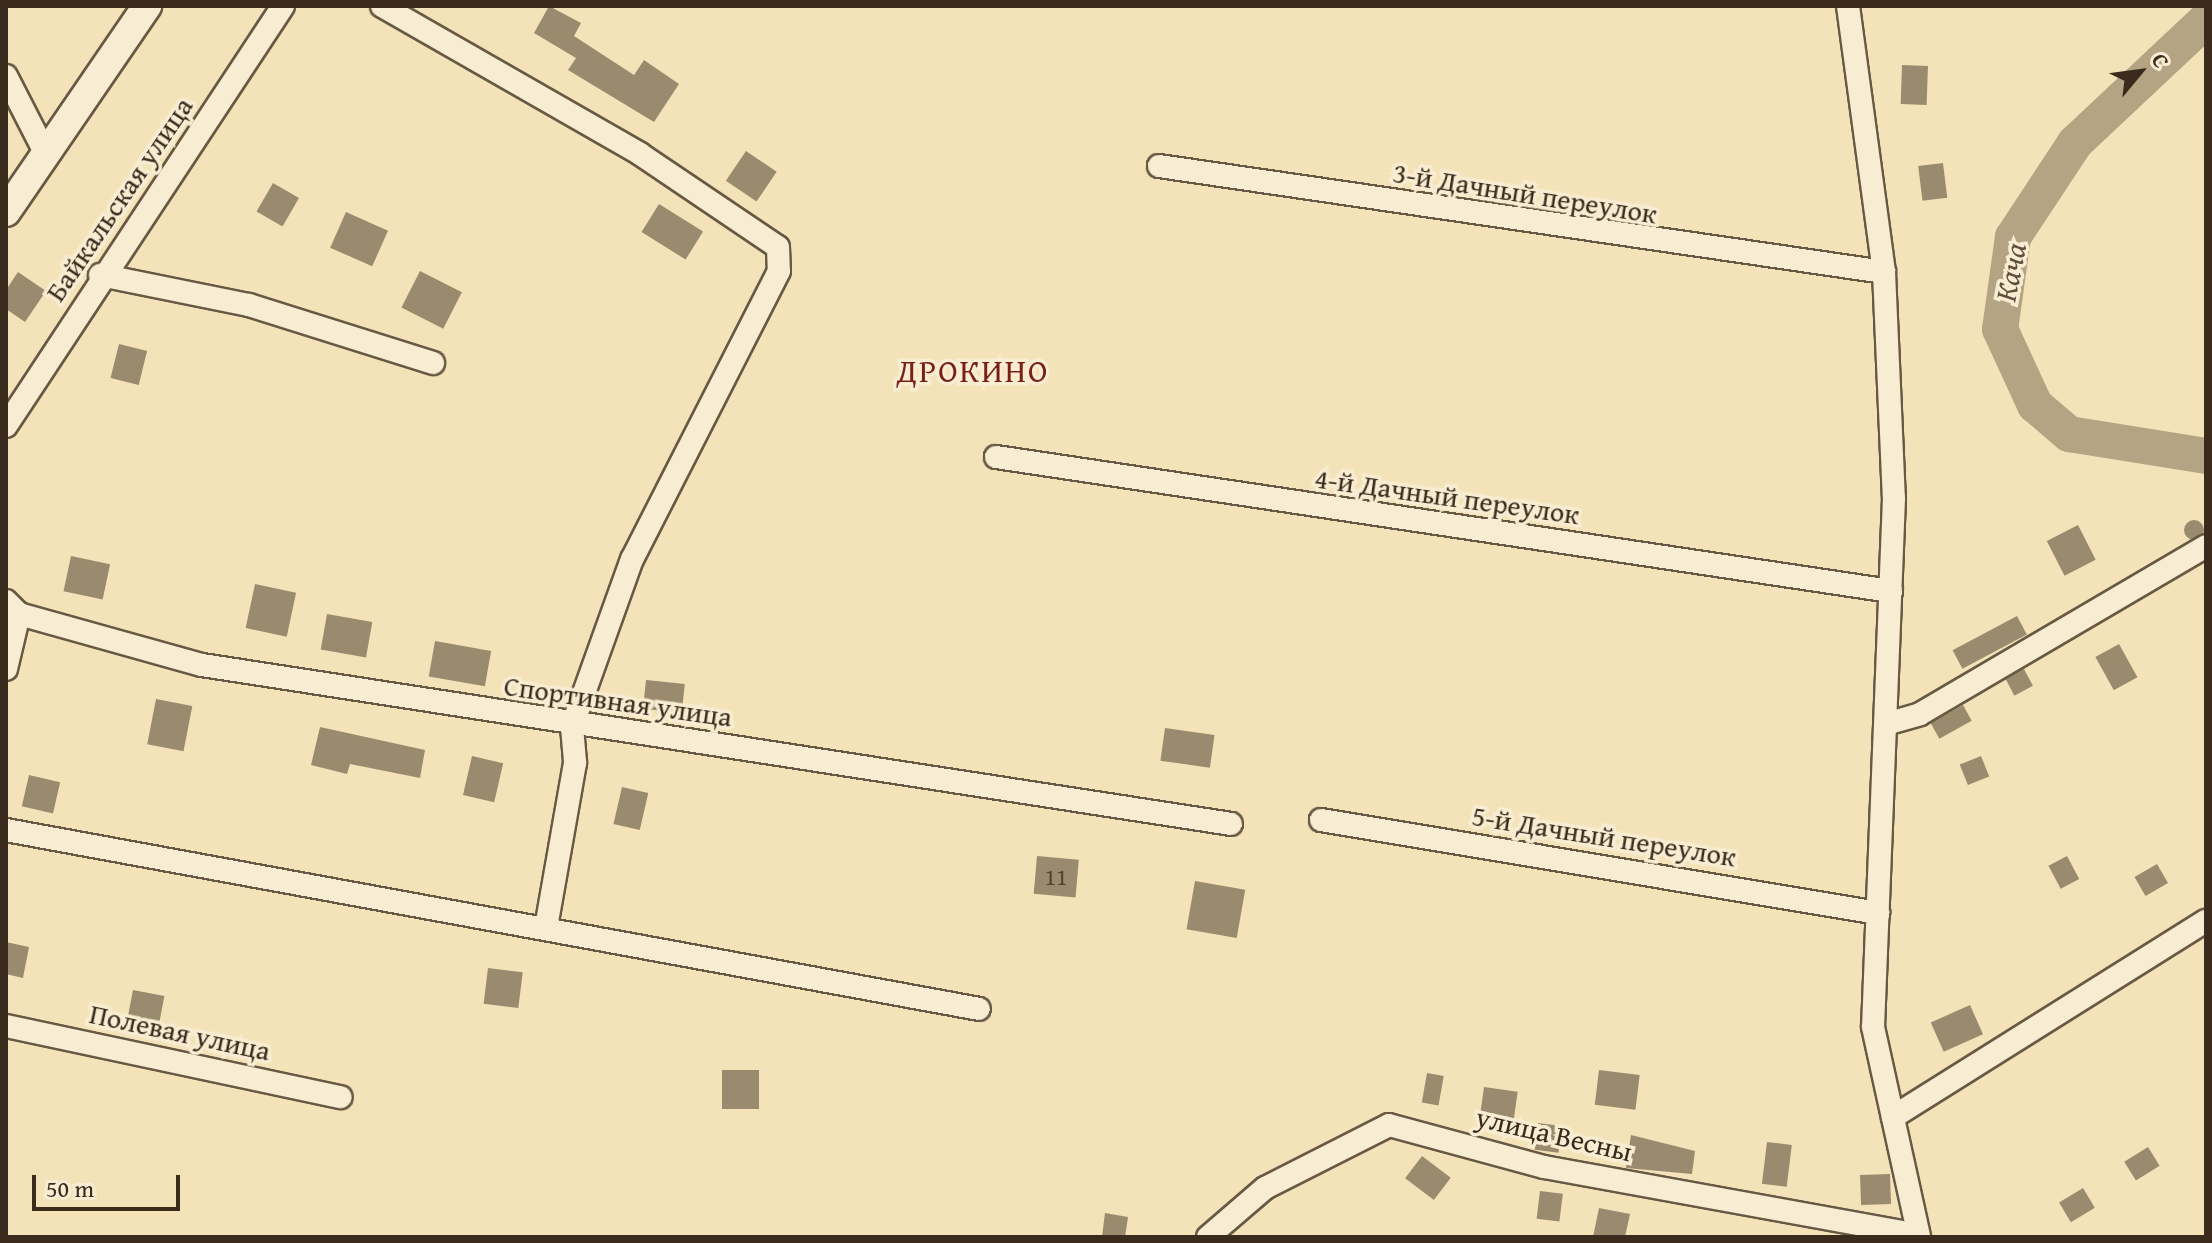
<!DOCTYPE html>
<html>
<head>
<meta charset="utf-8">
<style>
  body { margin:0 }
  #map { position:relative; width:2212px; height:1243px; overflow:hidden; background:#f4e3b9; font-family:"Gentium Book Plus",serif }
  div>[style] { position:absolute }
  [style*='--x'] { left:calc(var(--x)*1px); top:calc(var(--y)*1px); width:calc(var(--w)*1px); rotate:calc(var(--a)*1deg) }
  .river>* { height:36px; margin:-18px; padding:0 18px; transform-origin:18px; border-radius:18px; background:#b5a484 }
  .building>* { inset:0; background:#9b8b6e; transform-origin:0 0 }
  .round { border-radius:50% }
  .roads { filter:drop-shadow(2px 0 #685944) drop-shadow(-2px 0 #685944) drop-shadow(0 2px #685944) drop-shadow(0 -2px #685944) }
  .minor>* { height:22px; margin:-11px; padding:0 11px; transform-origin:11px; border-radius:11px; background:#f8edd2 }
  .tertiary>* { height:28px; margin:-14px; padding:0 14px; transform-origin:14px; border-radius:14px; background:#f8edd2 }
  span { translate:-50% -50%; white-space:nowrap; text-align:center; line-height:1.15; -webkit-text-stroke:7px #f8edd2; paint-order:stroke }
  .number-label { font-size:24px; color:#524331 }
  .number-label span { -webkit-text-stroke-width:0 }
  .street-label { font-size:28px; color:#3a2b1d }
  .water-label { font-size:30px; color:#5f4f3c; font-style:italic }
  .quarter-label { font-size:32px; color:#7a1f14; letter-spacing:2px }
  .frame { position:absolute; inset:0; border:8px solid #3a2b1d; pointer-events:none }
  .north { position:absolute; left:2100px; top:32px; width:80px; height:80px; -webkit-text-stroke:6px #f8edd2; paint-order:stroke; rotate:61deg; font-size:22px; font-weight:700; line-height:32px; text-align:center; color:#3a2b1d }
  .north::after { content:''; display:block; margin:auto; width:28px; height:36px; background:#3a2b1d; clip-path:polygon(50% 0,100% 100%,50% 72%,0 100%) }
  .scale { position:absolute; left:32px; top:1175px; width:148px; height:36px; box-sizing:border-box; border:4px solid #3a2b1d; border-top:0; padding-left:10px; font-size:24px; line-height:28px; white-space:nowrap; color:#3a2b1d; -webkit-text-stroke:6px #f8edd2; paint-order:stroke }
</style>
</head>
<body>
<div id="map">
  <div class="river">
    <div style="--x:2206;--y:20;--w:180;--a:136.8"></div>
    <div style="--x:2075;--y:143;--w:113;--a:123.4"></div>
    <div style="--x:2013;--y:237;--w:93;--a:98"></div>
    <div style="--x:2000;--y:329;--w:84;--a:65.3"></div>
    <div style="--x:2035;--y:405;--w:45;--a:40.5"></div>
    <div style="--x:2069;--y:434;--w:139;--a:9.1"></div>
  </div>
  <div class="building">
    <div style="clip-path:polygon(549px 6px,581px 23px,574px 36px,634px 75px,644px 60px,679px 84px,654px 122px,568px 70px,576px 58px,534px 33px)"></div>
    <div style="left:1902px;top:65px;width:26px;height:39px;rotate:2deg"></div>
    <div style="left:746px;top:151px;width:37px;height:36px;rotate:34deg"></div>
    <div style="left:1943px;top:163px;width:35px;height:25px;rotate:83deg"></div>
    <div style="left:273px;top:183px;width:30px;height:33px;rotate:30deg"></div>
    <div style="left:659px;top:204px;width:52px;height:33px;rotate:32deg"></div>
    <div style="left:346px;top:212px;width:46px;height:39px;rotate:24deg"></div>
    <div style="left:420px;top:271px;width:47px;height:41px;rotate:27deg"></div>
    <div style="clip-path:polygon(18px 272px,46px 291px,25px 322px,6px 309px,6px 290px)"></div>
    <div style="left:119px;top:344px;width:29px;height:35px;rotate:14deg"></div>
    <div class="round" style="left:2184px;top:520px;width:20px;height:20px"></div>
    <div style="left:2078px;top:525px;width:39px;height:35px;rotate:63deg"></div>
    <div style="left:71px;top:556px;width:40px;height:36px;rotate:12deg"></div>
    <div style="left:255px;top:584px;width:42px;height:45px;rotate:12deg"></div>
    <div style="left:327px;top:614px;width:46px;height:36px;rotate:10deg"></div>
    <div style="left:2017px;top:616px;width:21px;height:73px;rotate:62deg"></div>
    <div style="left:435px;top:641px;width:57px;height:36px;rotate:10deg"></div>
    <div style="left:2119px;top:644px;width:38px;height:27px;rotate:61deg"></div>
    <div style="left:2024px;top:669px;width:19px;height:21px;rotate:62deg"></div>
    <div style="left:646px;top:680px;width:39px;height:29px;rotate:6deg"></div>
    <div style="left:156px;top:699px;width:37px;height:46px;rotate:11deg"></div>
    <div style="left:1963px;top:705px;width:18px;height:37px;rotate:61deg"></div>
    <div style="clip-path:polygon(320px 727px,425px 750px,420px 778px,350px 764px,347px 774px,311px 765px)"></div>
    <div style="left:1165px;top:728px;width:50px;height:33px;rotate:8deg"></div>
    <div style="left:472px;top:756px;width:32px;height:40px;rotate:13deg"></div>
    <div style="left:1981px;top:756px;width:22px;height:23px;rotate:68deg"></div>
    <div style="left:29px;top:775px;width:32px;height:32px;rotate:13deg"></div>
    <div style="left:622px;top:787px;width:27px;height:38px;rotate:13deg"></div>
    <div style="left:1037px;top:856px;width:42px;height:38px;rotate:5deg"></div>
    <div style="left:2067px;top:856px;width:26px;height:21px;rotate:62deg"></div>
    <div style="left:2157px;top:864px;width:22px;height:26px;rotate:60deg"></div>
    <div style="left:1195px;top:881px;width:51px;height:49px;rotate:10deg"></div>
    <div style="clip-path:polygon(6px 942px,29px 947px,23px 978px,6px 974px)"></div>
    <div style="left:488px;top:968px;width:35px;height:36px;rotate:7deg"></div>
    <div style="left:133px;top:990px;width:32px;height:44px;rotate:11deg"></div>
    <div style="left:1970px;top:1005px;width:32px;height:43px;rotate:66deg"></div>
    <div style="left:722px;top:1070px;width:37px;height:39px"></div>
    <div style="left:1599px;top:1070px;width:41px;height:35px;rotate:7deg"></div>
    <div style="left:1427px;top:1073px;width:17px;height:30px;rotate:10deg"></div>
    <div style="left:1484px;top:1087px;width:34px;height:31px;rotate:8deg"></div>
    <div style="left:1538px;top:1123px;width:24px;height:27px;rotate:7deg"></div>
    <div style="clip-path:polygon(1631px 1135px,1695px 1151px,1692px 1174px,1626px 1168px)"></div>
    <div style="left:1767px;top:1142px;width:25px;height:42px;rotate:7deg"></div>
    <div style="left:2148px;top:1147px;width:22px;height:28px;rotate:58deg"></div>
    <div style="left:1422px;top:1156px;width:36px;height:28px;rotate:37deg"></div>
    <div style="left:1890px;top:1174px;width:30px;height:30px;rotate:88deg"></div>
    <div style="left:2083px;top:1188px;width:23px;height:28px;rotate:59deg"></div>
    <div style="left:1540px;top:1191px;width:23px;height:28px;rotate:7deg"></div>
    <div style="clip-path:polygon(1599px 1208px,1630px 1214px,1625px 1237px,1593px 1237px)"></div>
    <div style="clip-path:polygon(1105px 1213px,1128px 1217px,1125px 1237px,1102px 1237px)"></div>
  </div>
  <div class="roads">
    <div class="minor">
      <div style="--x:382;--y:6;--w:297;--a:29.8"></div>
      <div style="--x:640;--y:154;--w:166;--a:34"></div>
      <div style="--x:778;--y:247;--w:24;--a:88"></div>
      <div style="--x:779;--y:271;--w:323;--a:117"></div>
      <div style="--x:632;--y:559;--w:178;--a:109.7"></div>
      <div style="--x:572;--y:727;--w:36;--a:85"></div>
      <div style="--x:575;--y:763;--w:167;--a:100"></div>
      <div style="--x:1848;--y:6;--w:268;--a:82.3"></div>
      <div style="--x:1884;--y:272;--w:226;--a:87.5"></div>
      <div style="--x:1894;--y:498;--w:529;--a:92.27"></div>
      <div style="--x:1873;--y:1027;--w:215;--a:77.6"></div>
      <div style="--x:6;--y:76;--w:88;--a:62.9"></div>
      <div style="--x:1159;--y:166;--w:733;--a:8.32"></div>
      <div style="--x:100;--y:275;--w:152;--a:11.4"></div>
      <div style="--x:249;--y:305;--w:193;--a:17.5"></div>
      <div style="--x:6;--y:426;--w:503;--a:-56.59"></div>
      <div style="--x:996;--y:457;--w:905;--a:8.52"></div>
      <div style="--x:6;--y:601;--w:18;--a:45"></div>
      <div style="--x:19;--y:614;--w:190;--a:15.6"></div>
      <div style="--x:202;--y:665;--w:1041;--a:8.78"></div>
      <div style="--x:6;--y:669;--w:57;--a:-76.7"></div>
      <div style="--x:1886;--y:724;--w:35;--a:-16"></div>
      <div style="--x:1920;--y:714;--w:332;--a:-30.4"></div>
      <div style="--x:1321;--y:820;--w:565;--a:9.48"></div>
      <div style="--x:6;--y:830;--w:989;--a:10.42"></div>
      <div style="--x:6;--y:1026;--w:342;--a:12"></div>
      <div style="--x:1893;--y:1117;--w:369;--a:-32.1"></div>
      <div style="--x:1208;--y:1237;--w:75;--a:-40.7"></div>
      <div style="--x:1265;--y:1188;--w:139;--a:-26.9"></div>
      <div style="--x:1389;--y:1125;--w:161;--a:15.2"></div>
      <div style="--x:1544;--y:1167;--w:380;--a:10.3"></div>
    </div>
    <div class="tertiary">
      <div style="--x:6;--y:212;--w:250;--a:-55.6"></div>
    </div>
  </div>
  <div class="number-label">
    <span style="left:1056px;top:877px">11</span>
  </div>
  <div class="street-label">
    <span style="left:1525px;top:193px;rotate:9deg">3-й Дачный переулок</span>
    <span style="left:119px;top:199px;rotate:-56deg">Байкальская улица</span>
    <span style="left:1447px;top:496px;rotate:8deg">4-й Дачный переулок</span>
    <span style="left:618px;top:701px;rotate:8deg">Спортивная улица</span>
    <span style="left:1604px;top:836px;rotate:9deg">5-й Дачный переулок</span>
    <span style="left:180px;top:1032px;rotate:12deg">Полевая улица</span>
    <span style="left:1554px;top:1134px;rotate:13deg">улица Весны</span>
  </div>
  <div class="water-label">
    <span style="left:2010px;top:272px;rotate:-79deg">Кача</span>
  </div>
  <div class="quarter-label">
    <span style="left:973px;top:371px">ДРОКИНО</span>
  </div>
  <div class="frame"></div>
  <div class="north">С</div>
  <div class="scale">50 m</div>
</div>
</body>
</html>
